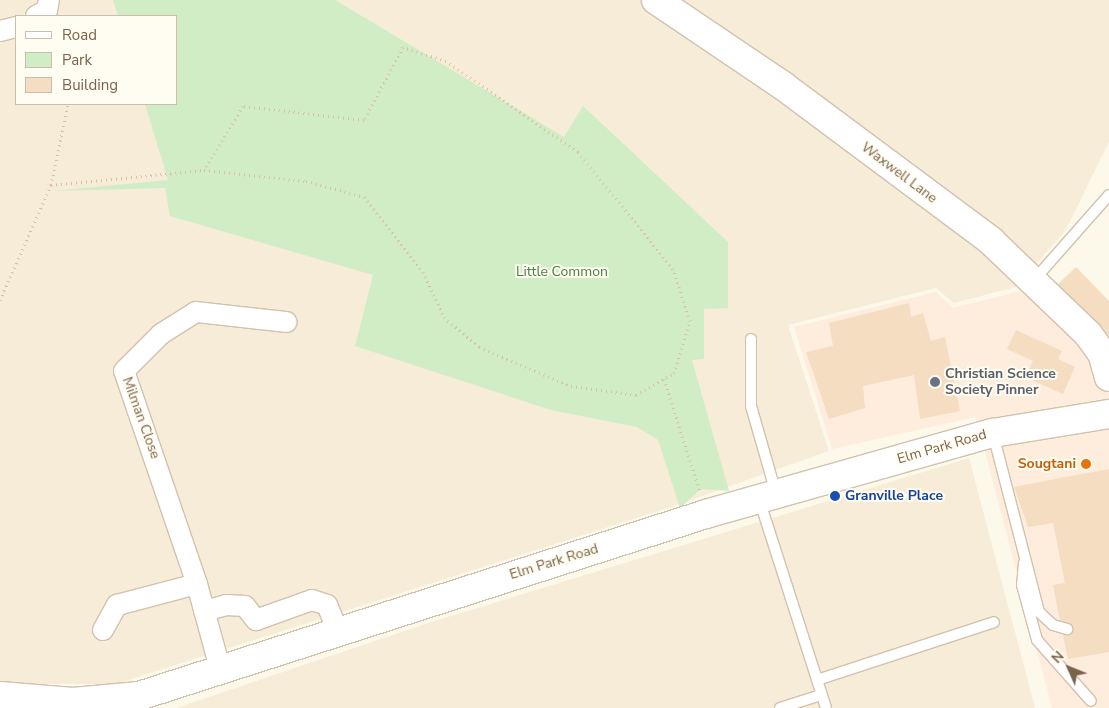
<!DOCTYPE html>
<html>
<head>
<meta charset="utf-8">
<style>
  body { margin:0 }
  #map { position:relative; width:1109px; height:708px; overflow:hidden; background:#fdf9ea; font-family:"Nunito Sans",sans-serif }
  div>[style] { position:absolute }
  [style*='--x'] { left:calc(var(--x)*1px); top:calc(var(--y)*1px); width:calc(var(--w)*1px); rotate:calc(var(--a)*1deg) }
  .residential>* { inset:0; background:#f6ecd7 }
  .commercial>* { inset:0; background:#feecdd }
  .green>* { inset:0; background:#d0edc6 }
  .building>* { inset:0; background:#f4ddc0 }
  .path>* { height:3px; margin-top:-1.5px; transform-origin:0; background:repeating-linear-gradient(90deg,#dac0a2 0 1px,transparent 0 5px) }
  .roads { filter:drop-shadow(1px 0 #d1c2ae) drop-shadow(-1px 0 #d1c2ae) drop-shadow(0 1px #d1c2ae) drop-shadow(0 -1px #d1c2ae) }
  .lane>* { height:10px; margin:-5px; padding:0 5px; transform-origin:5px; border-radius:5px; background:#fff }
  .street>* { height:20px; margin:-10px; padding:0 10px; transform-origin:10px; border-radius:10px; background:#fff }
  .secondary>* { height:28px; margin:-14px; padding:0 14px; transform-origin:14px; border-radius:14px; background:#fff }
  .dots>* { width:14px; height:14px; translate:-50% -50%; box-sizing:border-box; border:2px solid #fffcf1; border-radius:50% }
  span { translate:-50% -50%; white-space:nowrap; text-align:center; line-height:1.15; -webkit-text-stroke:4px #fffcf1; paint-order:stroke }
  .street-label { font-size:14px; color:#7a634b }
  .park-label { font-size:14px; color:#4b8142 }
  .worship-label { font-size:14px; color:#5b616d; font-weight:700 }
  .left { translate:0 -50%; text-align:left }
  .food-label { font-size:14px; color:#c56008; font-weight:700 }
  .right { translate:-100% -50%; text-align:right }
  .transit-label { font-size:14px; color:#164399; font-weight:700 }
  .legend { position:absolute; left:15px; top:15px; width:162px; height:90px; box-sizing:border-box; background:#fffcf1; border:1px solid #cabfaf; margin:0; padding:6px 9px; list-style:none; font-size:15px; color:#7a634b }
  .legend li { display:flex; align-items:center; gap:10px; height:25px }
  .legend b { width:25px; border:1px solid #cabfaf }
  .north { position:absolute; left:1044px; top:643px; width:50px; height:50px; -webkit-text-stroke:4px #fffcf1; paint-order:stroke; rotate:314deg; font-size:14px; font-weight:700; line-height:20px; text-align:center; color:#7a634b }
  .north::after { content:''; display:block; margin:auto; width:18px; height:22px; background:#7a634b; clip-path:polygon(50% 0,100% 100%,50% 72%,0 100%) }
</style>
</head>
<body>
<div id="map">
  <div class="residential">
    <div style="clip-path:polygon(evenodd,0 0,1109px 0,1109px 142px,1065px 231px,1016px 287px,954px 303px,936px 288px,788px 325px,829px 451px,677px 505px,116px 684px,0 684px,0 0,16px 16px,176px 16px,176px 104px,16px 104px,16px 16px)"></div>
    <div style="clip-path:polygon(969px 458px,1035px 708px,176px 708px,428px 623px)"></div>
  </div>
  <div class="commercial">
    <div style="clip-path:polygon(1020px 291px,1087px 345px,1109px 325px,1109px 708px,1052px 708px,976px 417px,832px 449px,794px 327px,936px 292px,953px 308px)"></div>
  </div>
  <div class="green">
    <div style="clip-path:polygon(113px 0,335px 0,564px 137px,583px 106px,728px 242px,728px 308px,704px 309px,704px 359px,692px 360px,729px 491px,701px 489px,680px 508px,658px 440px,637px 427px,551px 410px,355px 346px,373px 275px,170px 216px,165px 188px,53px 191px,168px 180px,145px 104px,176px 104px,176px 16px,118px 16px)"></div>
  </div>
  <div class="building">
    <div style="clip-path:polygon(1076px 267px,1109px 301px,1109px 336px,1058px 284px)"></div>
    <div style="clip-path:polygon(909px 303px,911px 317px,923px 313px,931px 341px,945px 337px,960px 411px,920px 419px,914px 375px,863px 386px,865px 408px,829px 419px,806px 352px,833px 346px,829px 323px)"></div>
    <div style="clip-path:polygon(1016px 330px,1062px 351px,1058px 359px,1075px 367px,1063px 394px,1025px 377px,1033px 361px,1007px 349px)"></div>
    <div style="clip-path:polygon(1109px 469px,1109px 652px,1068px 659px,1063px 635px,1071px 634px,1074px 628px,1060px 620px,1053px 585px,1065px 583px,1053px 523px,1028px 527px,1014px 487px)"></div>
  </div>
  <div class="path">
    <div style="--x:51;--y:185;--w:154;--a:-5.6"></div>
    <div style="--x:204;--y:170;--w:103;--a:6.2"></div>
    <div style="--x:306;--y:181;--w:60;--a:15.4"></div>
    <div style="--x:364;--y:197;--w:95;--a:51.8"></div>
    <div style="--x:423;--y:272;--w:50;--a:65"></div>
    <div style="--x:444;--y:317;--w:46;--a:40.6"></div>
    <div style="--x:479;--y:347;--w:100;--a:23"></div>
    <div style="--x:571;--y:386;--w:66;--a:7.9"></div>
    <div style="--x:636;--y:395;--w:44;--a:-30.1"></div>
    <div style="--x:674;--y:373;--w:54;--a:-72.9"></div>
    <div style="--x:690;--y:321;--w:55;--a:-108.1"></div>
    <div style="--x:673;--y:269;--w:151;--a:-129.1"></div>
    <div style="--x:578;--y:152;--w:160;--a:-145.4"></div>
    <div style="--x:446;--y:61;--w:45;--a:-162"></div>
    <div style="--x:403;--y:47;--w:83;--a:118.1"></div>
    <div style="--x:364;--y:120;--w:122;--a:-173.4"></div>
    <div style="--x:243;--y:106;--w:75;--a:121.4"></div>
    <div style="--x:0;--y:300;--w:126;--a:-66.1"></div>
    <div style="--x:51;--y:185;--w:83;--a:-78.1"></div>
    <div style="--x:664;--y:379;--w:119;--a:72.3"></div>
  </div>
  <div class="roads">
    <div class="lane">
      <div style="--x:1034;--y:280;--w:113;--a:-48.6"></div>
      <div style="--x:751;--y:339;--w:67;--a:90"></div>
      <div style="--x:751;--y:406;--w:91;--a:74"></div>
      <div style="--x:993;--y:434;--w:184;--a:75.5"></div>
      <div style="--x:1039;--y:612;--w:19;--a:43"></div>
      <div style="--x:1053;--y:625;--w:15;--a:16"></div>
      <div style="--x:759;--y:499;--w:219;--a:72.2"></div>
      <div style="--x:1024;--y:563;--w:22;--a:95"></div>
      <div style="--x:1022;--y:585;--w:57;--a:74.7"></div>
      <div style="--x:1037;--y:640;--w:81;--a:48.5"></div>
      <div style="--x:817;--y:680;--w:186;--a:-18.1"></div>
      <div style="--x:780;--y:708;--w:43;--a:-17.6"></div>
    </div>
    <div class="street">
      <div style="--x:36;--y:16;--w:13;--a:-29"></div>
      <div style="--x:47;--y:10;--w:10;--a:-79"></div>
      <div style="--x:0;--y:31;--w:16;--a:-14"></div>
      <div style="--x:204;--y:611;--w:23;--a:-15"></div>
      <div style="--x:226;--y:605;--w:19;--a:3"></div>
      <div style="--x:245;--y:606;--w:18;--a:52"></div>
      <div style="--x:256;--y:620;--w:59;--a:-19.7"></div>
      <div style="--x:312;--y:600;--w:16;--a:18"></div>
      <div style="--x:327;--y:605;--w:30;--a:67"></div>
      <div style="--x:103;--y:630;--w:29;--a:-61"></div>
      <div style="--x:117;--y:605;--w:83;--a:-14.7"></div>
      <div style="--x:221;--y:672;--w:91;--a:-105.3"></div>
      <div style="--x:197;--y:584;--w:225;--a:-108.9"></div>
      <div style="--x:124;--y:371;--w:52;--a:-45"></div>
      <div style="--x:161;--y:334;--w:41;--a:-32.2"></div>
      <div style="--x:196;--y:312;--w:91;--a:6.3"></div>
    </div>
    <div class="secondary">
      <div style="--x:656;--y:0;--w:152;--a:34"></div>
      <div style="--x:782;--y:85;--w:261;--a:36.7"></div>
      <div style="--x:991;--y:241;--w:134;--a:43.8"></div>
      <div style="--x:1088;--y:334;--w:24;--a:54"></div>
      <div style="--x:1102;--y:353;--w:25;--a:74"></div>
      <div style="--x:0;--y:696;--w:73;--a:4.7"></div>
      <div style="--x:73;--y:702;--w:66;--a:-5.2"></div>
      <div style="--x:139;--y:696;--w:595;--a:-17.8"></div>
      <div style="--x:706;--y:514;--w:298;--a:-15.8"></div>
      <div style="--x:993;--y:433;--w:118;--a:-9.3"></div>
    </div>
  </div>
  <div class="dots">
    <div style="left:935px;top:382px;background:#6b7280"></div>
    <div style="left:1086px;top:464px;background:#e8710a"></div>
    <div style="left:835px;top:496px;background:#1a4fb4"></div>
  </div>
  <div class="street-label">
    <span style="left:899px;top:173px;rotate:37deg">Waxwell Lane</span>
    <span style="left:141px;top:418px;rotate:70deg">Milman Close</span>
    <span style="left:942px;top:447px;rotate:-16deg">Elm Park Road</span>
    <span style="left:554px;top:562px;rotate:-17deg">Elm Park Road</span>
  </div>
  <div class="park-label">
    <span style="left:562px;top:272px">Little Common</span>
  </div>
  <div class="worship-label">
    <span class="left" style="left:945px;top:382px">Christian Science<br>Society Pinner</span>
  </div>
  <div class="food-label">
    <span class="right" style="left:1076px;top:464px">Sougtani</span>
  </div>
  <div class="transit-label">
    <span class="left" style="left:845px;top:496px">Granville Place</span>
  </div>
  <ul class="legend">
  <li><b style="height:6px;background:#fff"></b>Road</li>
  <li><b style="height:14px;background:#d0edc6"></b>Park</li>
  <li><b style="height:14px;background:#f4ddc0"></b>Building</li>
  </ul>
  <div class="north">N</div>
</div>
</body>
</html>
